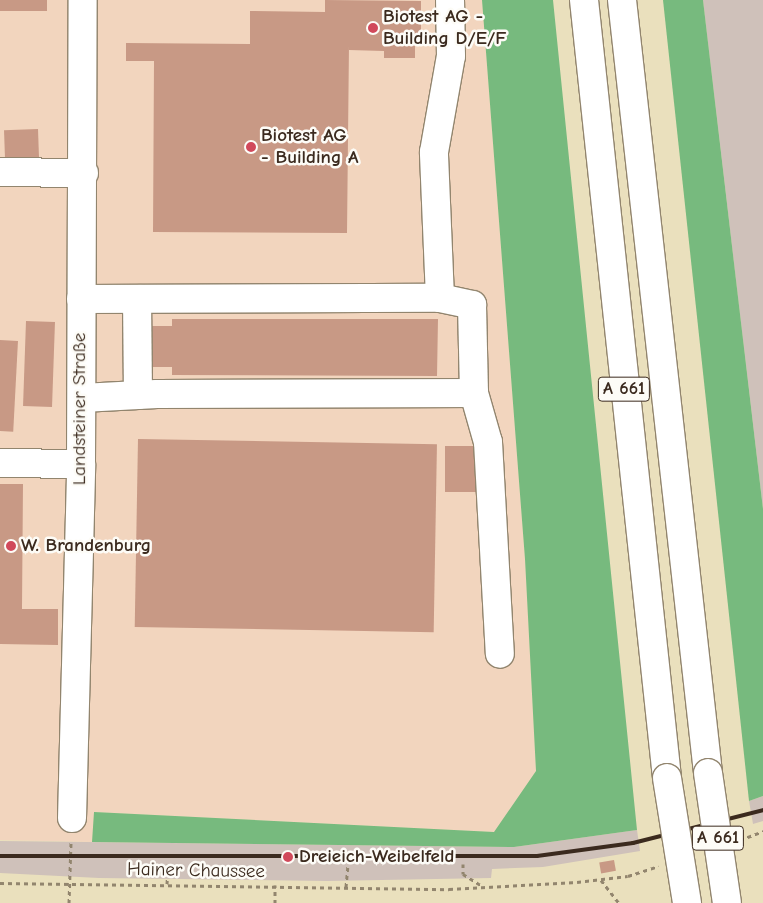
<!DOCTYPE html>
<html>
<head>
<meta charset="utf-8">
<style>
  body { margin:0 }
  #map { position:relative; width:763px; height:903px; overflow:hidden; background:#eae0bd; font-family:"Comic Neue",sans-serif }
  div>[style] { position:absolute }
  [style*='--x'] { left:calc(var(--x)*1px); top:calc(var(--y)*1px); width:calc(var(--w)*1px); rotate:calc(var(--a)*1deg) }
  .built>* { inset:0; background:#f2d5be }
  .industrial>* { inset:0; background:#cfc1ba }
  .forest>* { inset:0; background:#77ba7e }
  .building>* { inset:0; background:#c89985; transform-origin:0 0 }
  .path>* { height:3px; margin-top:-1.5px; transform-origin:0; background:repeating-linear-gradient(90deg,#92856e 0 4px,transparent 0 8px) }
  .roads { filter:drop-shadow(1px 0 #92856e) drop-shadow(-1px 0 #92856e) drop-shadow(0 1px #92856e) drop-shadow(0 -1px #92856e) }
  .minor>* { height:28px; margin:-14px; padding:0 14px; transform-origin:14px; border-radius:14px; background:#fff }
  .highway>* { height:28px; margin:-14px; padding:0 14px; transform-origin:14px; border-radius:14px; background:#fff }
  .rail>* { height:4px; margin:-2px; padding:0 2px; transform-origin:2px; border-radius:2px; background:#3b2a1e }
  .bridges { filter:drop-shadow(1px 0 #92856e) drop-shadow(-1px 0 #92856e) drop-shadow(0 1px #92856e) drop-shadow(0 -1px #92856e) }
  .highway-bridge>* { height:28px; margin:-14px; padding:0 14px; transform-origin:14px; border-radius:14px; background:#fff }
  .dots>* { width:14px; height:14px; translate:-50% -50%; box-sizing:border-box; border:2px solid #fdfcf7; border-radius:50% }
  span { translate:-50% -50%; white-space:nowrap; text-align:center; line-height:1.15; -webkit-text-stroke:5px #fdfcf7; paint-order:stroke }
  .shield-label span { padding:1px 4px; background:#fdfcf7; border:1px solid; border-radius:4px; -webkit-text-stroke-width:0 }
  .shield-label { font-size:18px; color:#3b2a1e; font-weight:700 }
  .poi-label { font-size:19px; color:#3b2a1e; font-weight:700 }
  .left { translate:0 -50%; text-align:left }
  .street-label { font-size:19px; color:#3b2a1e }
</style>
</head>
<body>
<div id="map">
  <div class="built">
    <div style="clip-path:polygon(0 0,482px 0,525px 559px,536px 771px,495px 832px,95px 812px,92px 842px,0 840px)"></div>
  </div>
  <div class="industrial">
    <div style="clip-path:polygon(703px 0,763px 0,763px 509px)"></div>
    <div style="clip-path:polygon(763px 796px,763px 821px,753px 824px,749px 801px)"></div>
    <div style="clip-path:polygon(637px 830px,640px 851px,543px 867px,492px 869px,491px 878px,327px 881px,99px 878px,0 873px,0 841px,514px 847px)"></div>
  </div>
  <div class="forest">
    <div style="clip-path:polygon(482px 0,553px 0,637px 830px,514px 847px,92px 842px,94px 812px,494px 832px,536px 771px,525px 559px)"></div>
    <div style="clip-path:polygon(663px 0,703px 0,763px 509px,763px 796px,749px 801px)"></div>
  </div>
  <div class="building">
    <div style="left:0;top:0;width:47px;height:11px"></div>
    <div style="clip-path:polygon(325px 0,421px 1px,421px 44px,415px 44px,415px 58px,384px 58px,384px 51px,349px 50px,349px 44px,347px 233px,153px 232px,154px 61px,126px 61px,126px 43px,250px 44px,250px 11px,325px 12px)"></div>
    <div style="left:38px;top:129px;width:30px;height:34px;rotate:88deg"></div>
    <div style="clip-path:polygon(172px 319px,438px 319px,437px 376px,172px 375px,172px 367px,146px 367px,146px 326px,172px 326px)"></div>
    <div style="left:26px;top:321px;width:29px;height:85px;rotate:2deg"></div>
    <div style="left:0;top:340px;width:18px;height:91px;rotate:3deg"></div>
    <div style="left:138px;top:439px;width:299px;height:188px;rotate:1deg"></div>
    <div style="left:445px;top:446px;width:32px;height:46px"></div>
    <div style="clip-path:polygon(0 484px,23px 484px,22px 609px,58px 609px,58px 645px,0 644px)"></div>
    <div style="left:614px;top:860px;width:11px;height:15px;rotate:80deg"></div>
  </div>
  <div class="path">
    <div style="--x:740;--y:840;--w:25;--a:-21"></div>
    <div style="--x:463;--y:864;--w:10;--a:90"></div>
    <div style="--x:463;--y:874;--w:22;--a:32"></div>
    <div style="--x:601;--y:880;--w:29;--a:52"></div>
    <div style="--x:0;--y:883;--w:449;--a:0.8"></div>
    <div style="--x:449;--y:889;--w:128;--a:-3.1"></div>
    <div style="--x:577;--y:882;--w:51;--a:-6.7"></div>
    <div style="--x:628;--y:876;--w:32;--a:-18"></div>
    <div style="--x:167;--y:884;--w:20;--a:-87"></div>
    <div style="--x:346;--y:887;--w:23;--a:-85"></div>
    <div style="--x:69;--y:903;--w:61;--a:-88.1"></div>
    <div style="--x:275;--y:903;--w:18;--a:-90"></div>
  </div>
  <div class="roads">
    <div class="minor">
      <div style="--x:0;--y:172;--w:84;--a:0.7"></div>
      <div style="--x:440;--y:298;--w:146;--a:-92.4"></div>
      <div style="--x:434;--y:152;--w:97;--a:-80"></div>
      <div style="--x:451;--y:56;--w:56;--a:-91"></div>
      <div style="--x:81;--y:299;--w:359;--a:-0.2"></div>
      <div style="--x:440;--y:298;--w:33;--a:12"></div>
      <div style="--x:472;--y:305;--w:88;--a:88.7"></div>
      <div style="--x:474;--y:393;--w:317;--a:179.8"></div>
      <div style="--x:157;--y:394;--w:75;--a:176.9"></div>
      <div style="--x:137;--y:299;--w:96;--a:89.4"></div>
      <div style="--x:474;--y:393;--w:51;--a:74.1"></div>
      <div style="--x:488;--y:442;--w:212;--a:86.8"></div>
      <div style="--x:0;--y:463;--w:81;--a:0.7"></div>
      <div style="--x:72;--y:818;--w:354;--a:-88.5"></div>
      <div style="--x:81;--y:464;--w:464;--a:-89.8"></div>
    </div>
    <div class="highway">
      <div style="--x:584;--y:0;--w:782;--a:83.91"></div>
      <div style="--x:622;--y:0;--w:778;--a:83.65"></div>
    </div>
  </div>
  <div class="rail">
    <div style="--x:0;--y:856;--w:537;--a:0"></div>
    <div style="--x:537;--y:856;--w:97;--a:-7.7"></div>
    <div style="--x:633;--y:843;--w:134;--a:-14.2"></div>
  </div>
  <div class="bridges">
    <div class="highway-bridge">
      <div style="--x:708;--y:773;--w:131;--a:81.7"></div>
      <div style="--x:667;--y:778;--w:127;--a:80.9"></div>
    </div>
  </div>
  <div class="dots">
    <div style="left:373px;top:28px;background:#d1495b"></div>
    <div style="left:251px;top:147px;background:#d1495b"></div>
    <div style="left:11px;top:546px;background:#d1495b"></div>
    <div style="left:288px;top:857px;background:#d1495b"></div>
  </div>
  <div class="shield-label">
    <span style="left:624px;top:389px">A 661</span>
    <span style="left:718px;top:838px">A 661</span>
  </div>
  <div class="poi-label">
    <span class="left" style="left:383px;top:28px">Biotest AG -<br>Building D/E/F</span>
    <span class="left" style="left:261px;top:147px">Biotest AG<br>- Building A</span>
    <span class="left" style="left:21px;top:546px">W. Brandenburg</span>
    <span class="left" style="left:299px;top:857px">Dreieich-Weibelfeld</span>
  </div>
  <div class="street-label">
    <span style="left:80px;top:409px;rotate:-90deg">Landsteiner Straße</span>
    <span style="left:196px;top:871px;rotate:1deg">Hainer Chaussee</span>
  </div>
</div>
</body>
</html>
